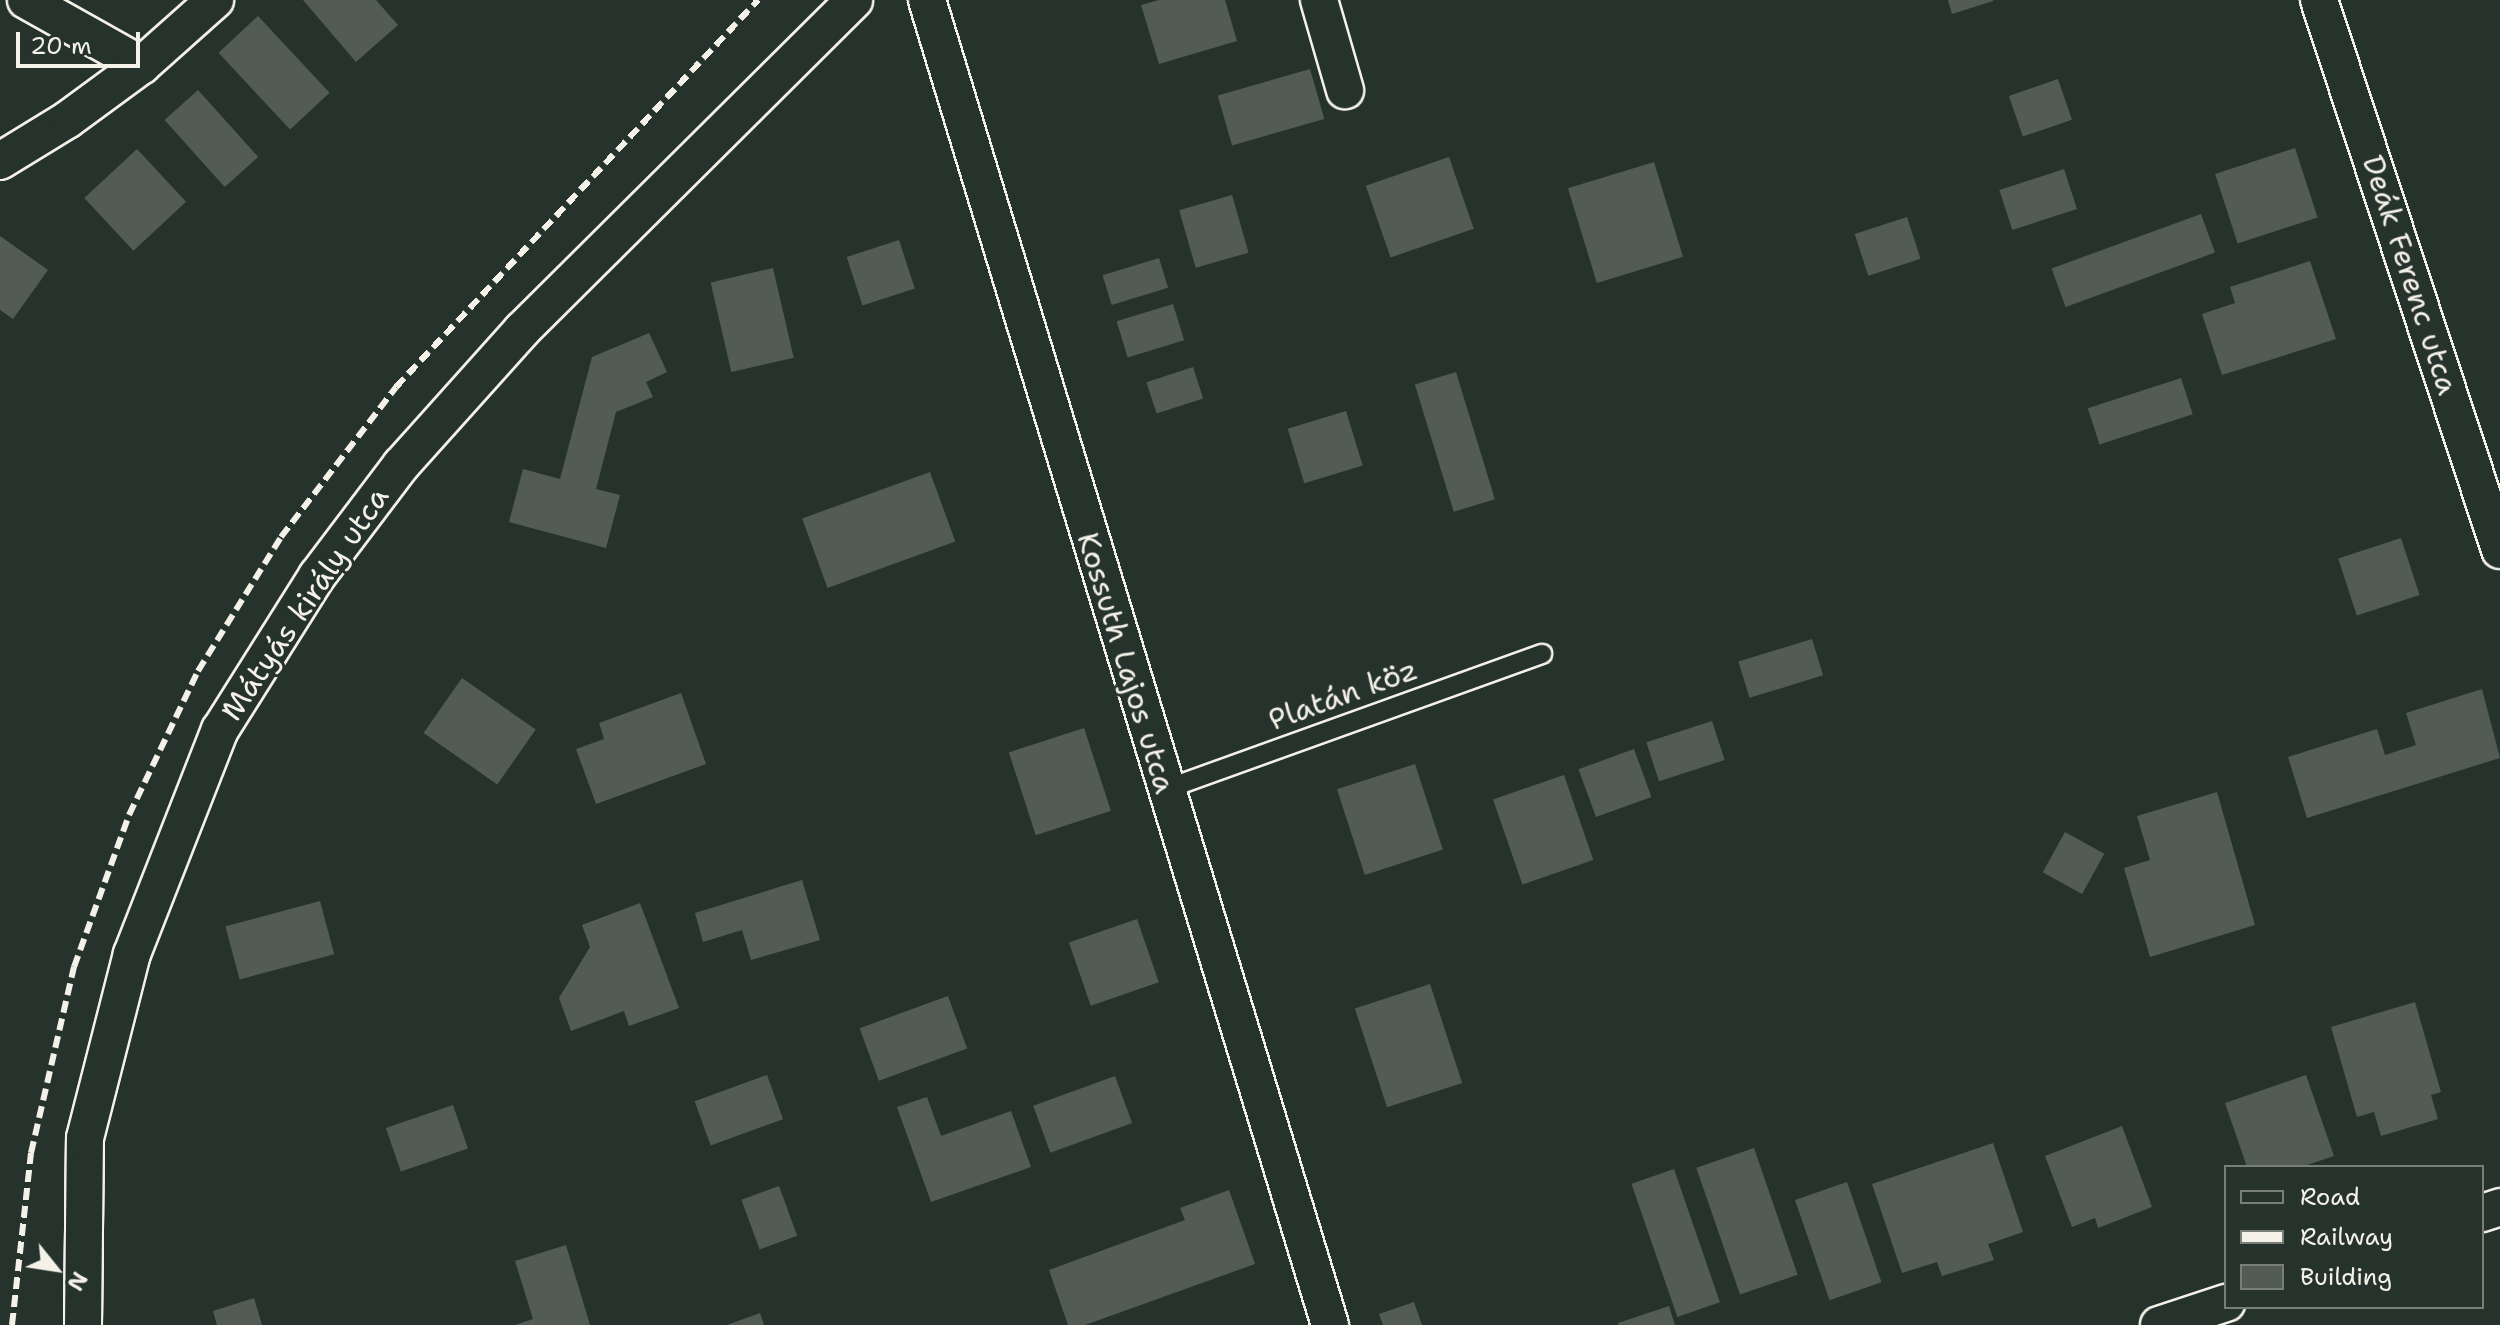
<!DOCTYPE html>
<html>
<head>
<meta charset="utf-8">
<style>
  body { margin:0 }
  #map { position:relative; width:2500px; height:1325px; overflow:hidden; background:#26332d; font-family:"Shantell Sans",sans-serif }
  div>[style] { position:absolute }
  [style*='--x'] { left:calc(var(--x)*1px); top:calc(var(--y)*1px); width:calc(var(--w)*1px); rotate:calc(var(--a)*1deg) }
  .building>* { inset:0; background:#525c55; transform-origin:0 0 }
  .roads { filter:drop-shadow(2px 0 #f4f1e8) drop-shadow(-2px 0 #f4f1e8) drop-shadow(0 2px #f4f1e8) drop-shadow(0 -2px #f4f1e8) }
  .lane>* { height:18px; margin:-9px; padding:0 9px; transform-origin:9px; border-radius:9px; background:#26332d }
  .street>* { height:36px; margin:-18px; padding:0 18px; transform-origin:18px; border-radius:18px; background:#26332d }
  .rail>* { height:6px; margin-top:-3px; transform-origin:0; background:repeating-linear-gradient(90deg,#f4f1e8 0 12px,transparent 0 18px) }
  span { translate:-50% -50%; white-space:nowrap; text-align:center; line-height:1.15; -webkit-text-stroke:6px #26332d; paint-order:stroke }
  .street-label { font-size:30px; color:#f4f1e8 }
  .legend { position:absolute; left:2224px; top:1165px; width:260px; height:144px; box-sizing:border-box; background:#26332d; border:2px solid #787f78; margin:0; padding:10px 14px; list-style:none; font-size:24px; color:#f4f1e8 }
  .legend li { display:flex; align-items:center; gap:16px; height:40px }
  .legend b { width:40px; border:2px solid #787f78 }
  .north { position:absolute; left:16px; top:1229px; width:80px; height:80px; -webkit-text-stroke:6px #26332d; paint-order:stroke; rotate:120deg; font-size:22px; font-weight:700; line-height:32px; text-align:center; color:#f4f1e8 }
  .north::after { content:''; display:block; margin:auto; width:28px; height:36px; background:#f4f1e8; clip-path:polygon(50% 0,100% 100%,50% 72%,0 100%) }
  .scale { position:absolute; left:16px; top:32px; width:124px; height:36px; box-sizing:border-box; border:4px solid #f4f1e8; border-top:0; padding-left:10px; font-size:24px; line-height:28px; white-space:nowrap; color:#f4f1e8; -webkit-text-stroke:6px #26332d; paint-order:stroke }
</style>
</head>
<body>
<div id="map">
  <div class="building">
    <div style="clip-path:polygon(303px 0,376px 0,398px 25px,356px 62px)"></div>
    <div style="clip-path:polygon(1159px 0,1225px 0,1237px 41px,1159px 64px,1141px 5px)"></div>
    <div style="clip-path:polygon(1948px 0,1993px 0,1993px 1px,1952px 14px)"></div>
    <div style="left:258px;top:16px;width:105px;height:54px;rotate:47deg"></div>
    <div style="left:1310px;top:69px;width:52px;height:96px;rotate:74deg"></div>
    <div style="left:2058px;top:79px;width:43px;height:52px;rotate:71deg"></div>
    <div style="left:198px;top:90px;width:90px;height:45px;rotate:48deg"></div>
    <div style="left:2295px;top:148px;width:73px;height:84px;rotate:72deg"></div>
    <div style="left:137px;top:149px;width:72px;height:72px;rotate:47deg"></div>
    <div style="left:1449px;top:157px;width:76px;height:88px;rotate:71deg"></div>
    <div style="left:1654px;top:162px;width:99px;height:90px;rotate:73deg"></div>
    <div style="left:2064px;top:169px;width:42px;height:68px;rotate:72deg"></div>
    <div style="left:1232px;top:195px;width:60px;height:55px;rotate:74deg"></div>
    <div style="left:2201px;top:214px;width:41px;height:159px;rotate:70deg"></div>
    <div style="left:1907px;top:217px;width:44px;height:55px;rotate:72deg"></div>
    <div style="clip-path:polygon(0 236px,48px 270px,13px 319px,0 310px)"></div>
    <div style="left:899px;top:240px;width:51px;height:55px;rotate:72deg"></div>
    <div style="left:1159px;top:258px;width:31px;height:59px;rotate:73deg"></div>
    <div style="clip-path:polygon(2310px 261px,2336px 339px,2222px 375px,2202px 314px,2235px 303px,2230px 287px)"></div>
    <div style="left:773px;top:268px;width:92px;height:64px;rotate:77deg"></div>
    <div style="left:1173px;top:304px;width:38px;height:59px;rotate:73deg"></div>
    <div style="clip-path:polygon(649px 333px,667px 372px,646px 382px,653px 397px,616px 412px,596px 489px,620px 495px,606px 548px,509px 522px,523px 469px,560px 479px,592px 357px)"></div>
    <div style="left:1193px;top:367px;width:33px;height:49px;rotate:72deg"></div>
    <div style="left:1456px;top:372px;width:133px;height:43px;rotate:73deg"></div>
    <div style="left:2181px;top:378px;width:38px;height:98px;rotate:72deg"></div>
    <div style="left:1346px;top:411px;width:57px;height:61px;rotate:73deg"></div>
    <div style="left:930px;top:472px;width:74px;height:136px;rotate:70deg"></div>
    <div style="left:2401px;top:538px;width:60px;height:66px;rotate:72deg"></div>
    <div style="left:1812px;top:639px;width:38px;height:77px;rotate:73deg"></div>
    <div style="left:462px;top:678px;width:90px;height:67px;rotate:35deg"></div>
    <div style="clip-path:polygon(2482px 689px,2500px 758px,2307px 818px,2288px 757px,2377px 729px,2385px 755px,2416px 745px,2406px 713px)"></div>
    <div style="clip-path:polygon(681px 693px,706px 764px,596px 804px,576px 749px,604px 739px,599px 723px)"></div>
    <div style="left:1712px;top:721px;width:41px;height:69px;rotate:72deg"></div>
    <div style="left:1084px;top:728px;width:87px;height:79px;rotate:72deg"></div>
    <div style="left:1634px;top:749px;width:51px;height:59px;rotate:70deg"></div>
    <div style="left:1415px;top:764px;width:90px;height:82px;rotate:72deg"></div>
    <div style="left:1564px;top:775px;width:90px;height:75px;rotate:71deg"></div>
    <div style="clip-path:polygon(2217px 792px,2255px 925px,2150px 957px,2124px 868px,2150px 860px,2137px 816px)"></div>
    <div style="left:2065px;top:832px;width:45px;height:46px;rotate:29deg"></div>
    <div style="clip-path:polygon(802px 880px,820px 940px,751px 960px,742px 930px,703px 942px,695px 913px)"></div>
    <div style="left:320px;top:901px;width:55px;height:98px;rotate:75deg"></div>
    <div style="clip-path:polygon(640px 903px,679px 1008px,629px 1026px,624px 1011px,571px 1031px,559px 998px,590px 947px,582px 925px)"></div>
    <div style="left:1137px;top:919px;width:67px;height:72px;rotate:71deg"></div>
    <div style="left:1430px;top:984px;width:104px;height:79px;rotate:72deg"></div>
    <div style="left:948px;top:996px;width:56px;height:94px;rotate:70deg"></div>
    <div style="clip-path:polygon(2415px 1002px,2441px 1092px,2431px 1095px,2438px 1119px,2381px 1136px,2374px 1112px,2357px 1117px,2331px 1027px)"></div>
    <div style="left:767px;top:1075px;width:47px;height:77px;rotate:70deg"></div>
    <div style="clip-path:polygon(2306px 1075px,2334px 1156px,2301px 1167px,2247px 1167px,2225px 1103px)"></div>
    <div style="left:1115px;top:1076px;width:50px;height:87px;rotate:70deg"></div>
    <div style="clip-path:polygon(927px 1097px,941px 1136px,1011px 1111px,1031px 1167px,931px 1202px,897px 1107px)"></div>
    <div style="left:453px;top:1105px;width:46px;height:71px;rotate:71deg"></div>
    <div style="clip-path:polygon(2122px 1126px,2152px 1207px,2098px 1228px,2095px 1218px,2072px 1227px,2045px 1156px)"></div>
    <div style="clip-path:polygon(1993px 1143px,2023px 1232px,1988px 1244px,1994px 1260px,1942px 1276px,1937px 1262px,1902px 1273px,1872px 1184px)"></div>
    <div style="left:1754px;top:1148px;width:134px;height:61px;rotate:71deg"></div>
    <div style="left:1674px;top:1169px;width:141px;height:45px;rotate:71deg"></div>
    <div style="left:1847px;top:1182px;width:106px;height:55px;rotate:71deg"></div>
    <div style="left:779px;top:1186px;width:53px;height:40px;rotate:70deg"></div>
    <div style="clip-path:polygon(1229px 1190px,1255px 1264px,1085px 1325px,1068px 1325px,1049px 1270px,1185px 1220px,1180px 1208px)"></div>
    <div style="clip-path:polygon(566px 1245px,590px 1325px,515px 1325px,533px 1319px,515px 1261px)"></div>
    <div style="clip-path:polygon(254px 1298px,262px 1325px,217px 1325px,213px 1311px)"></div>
    <div style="clip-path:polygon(1414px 1302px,1422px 1325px,1383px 1325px,1379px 1314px)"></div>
    <div style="clip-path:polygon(1669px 1306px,1675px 1325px,1619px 1325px,1618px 1323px)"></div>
    <div style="clip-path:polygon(760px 1313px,764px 1325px,727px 1325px)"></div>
  </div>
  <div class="roads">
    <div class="lane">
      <div style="--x:1164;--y:790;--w:402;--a:-19.8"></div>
    </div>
    <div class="street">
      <div style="--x:26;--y:0;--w:133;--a:29.3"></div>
      <div style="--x:927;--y:0;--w:1385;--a:73.08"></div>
      <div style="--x:1319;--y:0;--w:94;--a:73.9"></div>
      <div style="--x:2319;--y:0;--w:579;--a:71.78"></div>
      <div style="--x:0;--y:161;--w:79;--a:-31.5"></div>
      <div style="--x:67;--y:120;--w:93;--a:-36.3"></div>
      <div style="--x:142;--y:65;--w:98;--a:-41.7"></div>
      <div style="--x:2482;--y:1213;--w:19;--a:-18"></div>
      <div style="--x:83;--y:1325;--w:187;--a:-89.4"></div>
      <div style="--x:85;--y:1138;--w:190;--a:-75.7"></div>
      <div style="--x:132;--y:954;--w:241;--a:-68.6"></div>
      <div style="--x:220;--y:730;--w:182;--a:-57.8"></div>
      <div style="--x:317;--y:576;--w:139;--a:-52.9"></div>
      <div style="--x:401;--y:465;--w:181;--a:-48.1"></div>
      <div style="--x:522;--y:330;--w:468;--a:-44.8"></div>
      <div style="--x:2159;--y:1325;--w:71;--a:-18.2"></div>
    </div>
  </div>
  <div class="rail">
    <div style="--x:12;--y:1325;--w:173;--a:-83.7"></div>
    <div style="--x:31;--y:1153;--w:191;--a:-77"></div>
    <div style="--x:74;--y:967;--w:162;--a:-70.1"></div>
    <div style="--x:129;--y:815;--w:160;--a:-64.4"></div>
    <div style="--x:198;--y:671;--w:158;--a:-58.2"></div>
    <div style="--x:281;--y:537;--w:189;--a:-52.5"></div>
    <div style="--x:396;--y:387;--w:530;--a:-46.91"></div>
  </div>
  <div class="street-label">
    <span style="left:2410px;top:275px;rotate:72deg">Deák Ferenc utca</span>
    <span style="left:305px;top:604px;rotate:-56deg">Mátyás király utca</span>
    <span style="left:1126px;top:663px;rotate:73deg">Kossuth Lajos utca</span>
    <span style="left:1343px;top:695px;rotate:-20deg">Platán köz</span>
  </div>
  <ul class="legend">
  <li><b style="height:10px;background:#26332d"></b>Road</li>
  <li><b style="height:10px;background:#f4f1e8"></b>Railway</li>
  <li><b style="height:22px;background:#525c55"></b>Building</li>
  </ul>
  <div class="north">N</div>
  <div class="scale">20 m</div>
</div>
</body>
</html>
